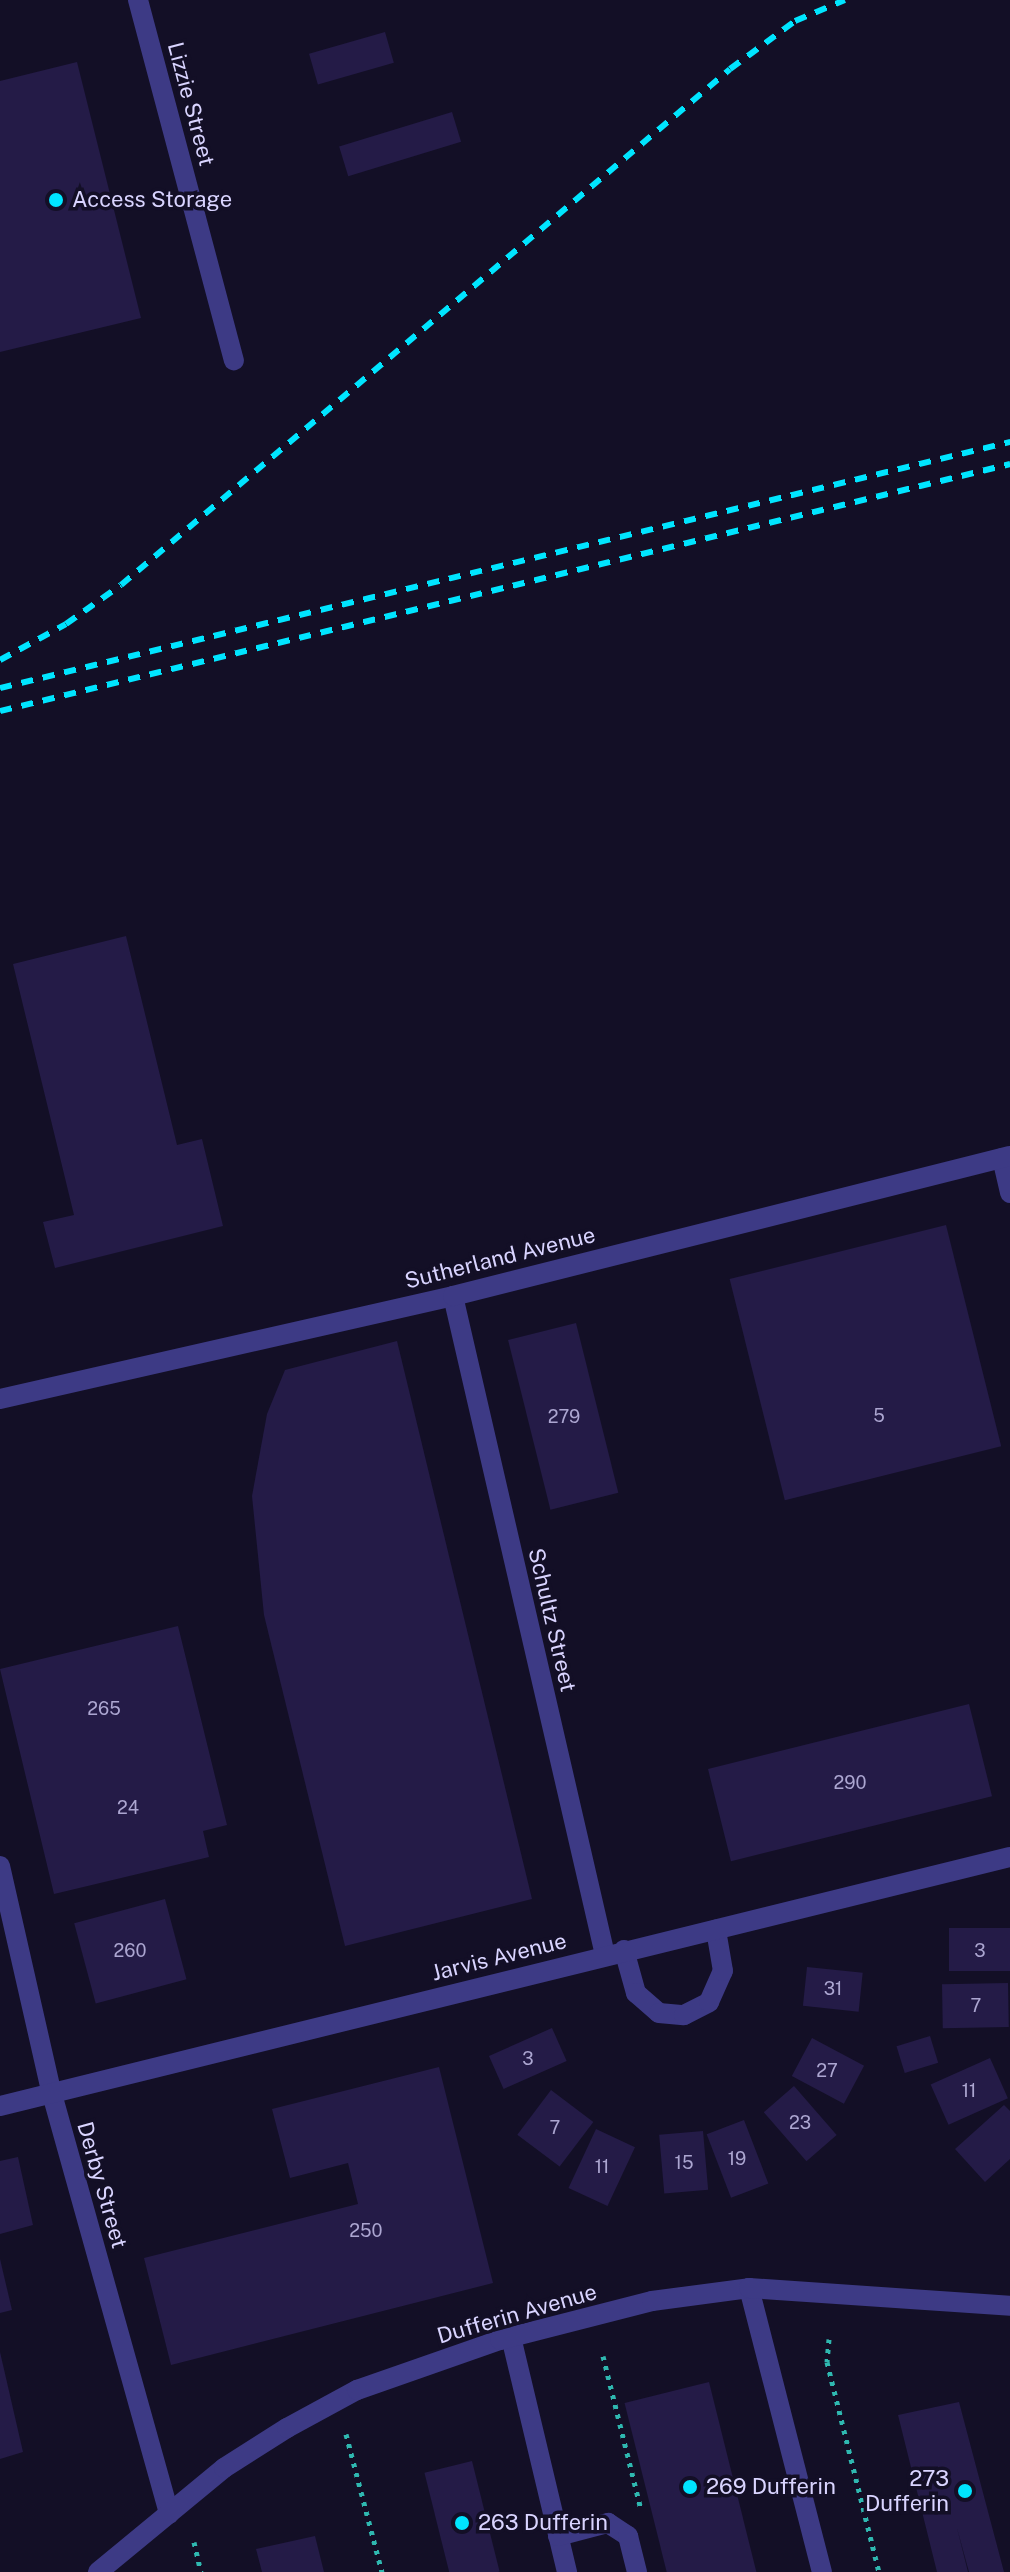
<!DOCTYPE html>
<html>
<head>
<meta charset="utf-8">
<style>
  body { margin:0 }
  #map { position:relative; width:1010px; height:2572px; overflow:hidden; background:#130f26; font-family:"Public Sans",sans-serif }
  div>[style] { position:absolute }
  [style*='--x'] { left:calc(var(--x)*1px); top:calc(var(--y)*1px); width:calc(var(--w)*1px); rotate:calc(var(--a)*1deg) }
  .building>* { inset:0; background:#241b47; transform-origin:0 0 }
  .path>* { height:5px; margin-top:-2.5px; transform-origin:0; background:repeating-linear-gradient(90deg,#2fb8b0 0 4px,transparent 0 10px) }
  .service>* { height:20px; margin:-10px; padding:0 10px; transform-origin:10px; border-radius:10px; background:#3d3a85 }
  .minor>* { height:20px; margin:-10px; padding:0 10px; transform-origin:10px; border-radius:10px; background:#3d3a85 }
  .tertiary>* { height:20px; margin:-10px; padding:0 10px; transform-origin:10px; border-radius:10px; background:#3d3a85 }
  .rail>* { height:6px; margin-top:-3px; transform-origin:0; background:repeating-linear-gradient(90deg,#00e5ff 0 12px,transparent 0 22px) }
  .dots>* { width:22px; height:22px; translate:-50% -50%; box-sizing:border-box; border:4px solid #130f26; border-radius:50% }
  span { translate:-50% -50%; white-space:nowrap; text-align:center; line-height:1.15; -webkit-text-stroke:7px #130f26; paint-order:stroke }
  .number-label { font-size:18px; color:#aca6d1 }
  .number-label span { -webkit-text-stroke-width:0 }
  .street-label { font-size:22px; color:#d9d4ff }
  .poi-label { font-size:22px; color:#d9d4ff }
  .left { translate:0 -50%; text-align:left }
  .right { translate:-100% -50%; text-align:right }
</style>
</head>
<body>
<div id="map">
  <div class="building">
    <div style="left:385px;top:32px;width:32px;height:79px;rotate:74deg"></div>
    <div style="clip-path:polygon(77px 62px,141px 318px,0 352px,0 81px)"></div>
    <div style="left:452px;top:112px;width:31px;height:118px;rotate:73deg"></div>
    <div style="clip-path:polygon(126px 936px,177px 1145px,202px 1139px,223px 1226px,55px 1268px,43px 1222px,74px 1215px,13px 964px)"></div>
    <div style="left:946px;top:1225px;width:228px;height:223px;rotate:76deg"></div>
    <div style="left:576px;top:1323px;width:175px;height:70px;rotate:76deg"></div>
    <div style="clip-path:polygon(397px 1341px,532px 1899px,345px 1946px,264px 1615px,252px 1496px,267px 1414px,285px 1370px)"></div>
    <div style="clip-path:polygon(178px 1626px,227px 1825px,203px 1831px,209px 1857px,54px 1894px,0 1669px)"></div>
    <div style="left:969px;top:1704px;width:95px;height:269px;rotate:76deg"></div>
    <div style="left:165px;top:1899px;width:83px;height:94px;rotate:75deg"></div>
    <div style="left:1010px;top:1928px;width:43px;height:61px;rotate:90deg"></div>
    <div style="left:807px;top:1967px;width:56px;height:39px;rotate:6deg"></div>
    <div style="left:1008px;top:1983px;width:44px;height:66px;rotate:89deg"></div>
    <div style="left:552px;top:2028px;width:36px;height:69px;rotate:66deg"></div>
    <div style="left:930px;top:2036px;width:28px;height:35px;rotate:73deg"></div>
    <div style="left:812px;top:2038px;width:59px;height:43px;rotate:28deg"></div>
    <div style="left:990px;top:2058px;width:44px;height:65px;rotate:66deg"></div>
    <div style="clip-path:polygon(439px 2067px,493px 2283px,171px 2365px,144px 2258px,358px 2204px,348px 2163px,290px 2178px,272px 2109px)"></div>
    <div style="left:794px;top:2086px;width:65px;height:40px;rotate:49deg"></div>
    <div style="left:551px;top:2090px;width:53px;height:56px;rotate:37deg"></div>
    <div style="clip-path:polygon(1004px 2105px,1010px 2111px,1010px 2159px,985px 2182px,955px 2149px)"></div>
    <div style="left:744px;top:2120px;width:68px;height:40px;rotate:69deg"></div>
    <div style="left:596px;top:2129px;width:43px;height:65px;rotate:25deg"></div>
    <div style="left:703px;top:2131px;width:59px;height:44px;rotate:85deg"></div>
    <div style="clip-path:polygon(18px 2157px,33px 2225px,0 2234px,0 2161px)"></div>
    <div style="clip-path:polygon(0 2259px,12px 2310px,0 2313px)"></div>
    <div style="clip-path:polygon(0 2352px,23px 2452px,0 2459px)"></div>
    <div style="left:709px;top:2382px;width:196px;height:87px;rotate:76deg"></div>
    <div style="clip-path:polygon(959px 2402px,1004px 2572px,969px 2572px,957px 2528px,968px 2572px,937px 2572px,898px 2415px)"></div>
    <div style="left:472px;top:2461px;width:114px;height:49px;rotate:76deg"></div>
    <div style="clip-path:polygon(315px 2536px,324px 2572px,262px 2572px,256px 2549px)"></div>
  </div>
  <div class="path">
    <div style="--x:829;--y:2339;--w:23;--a:95"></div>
    <div style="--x:827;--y:2362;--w:216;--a:76.1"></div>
    <div style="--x:603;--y:2356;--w:159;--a:76.1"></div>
    <div style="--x:346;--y:2434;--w:143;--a:75.4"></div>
    <div style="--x:194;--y:2542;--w:31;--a:77"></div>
  </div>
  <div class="service">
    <div style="--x:749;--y:2288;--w:293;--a:75.6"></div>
    <div style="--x:511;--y:2337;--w:242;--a:76.6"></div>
    <div style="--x:558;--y:2536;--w:52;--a:-14.6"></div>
    <div style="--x:608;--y:2523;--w:24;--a:33"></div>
    <div style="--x:628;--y:2536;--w:37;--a:76"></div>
  </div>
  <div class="minor">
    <div style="--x:138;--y:0;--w:373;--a:75.1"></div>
    <div style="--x:1002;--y:1158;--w:36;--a:77"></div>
    <div style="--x:453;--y:1296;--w:676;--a:77.01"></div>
    <div style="--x:0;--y:1399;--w:465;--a:-12.8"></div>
    <div style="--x:453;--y:1296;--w:574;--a:-14.11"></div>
    <div style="--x:0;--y:1866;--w:234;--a:77.2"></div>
    <div style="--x:52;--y:2094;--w:436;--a:74.4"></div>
    <div style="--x:624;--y:1950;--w:45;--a:74.4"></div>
    <div style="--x:636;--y:1993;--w:30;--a:41"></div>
    <div style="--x:659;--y:2013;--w:25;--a:5"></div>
    <div style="--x:684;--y:2015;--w:28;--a:-27"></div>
    <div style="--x:709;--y:2002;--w:34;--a:-66"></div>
    <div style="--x:723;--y:1971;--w:42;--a:-99.7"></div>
    <div style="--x:0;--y:2106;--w:1040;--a:-13.85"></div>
  </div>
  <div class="tertiary">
    <div style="--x:98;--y:2572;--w:163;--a:-39.5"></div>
    <div style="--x:224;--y:2468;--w:75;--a:-32.4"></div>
    <div style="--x:287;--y:2428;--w:80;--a:-28.5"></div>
    <div style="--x:357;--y:2390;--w:151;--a:-19.3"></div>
    <div style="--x:500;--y:2340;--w:157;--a:-14.4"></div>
    <div style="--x:652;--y:2301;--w:98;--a:-7.6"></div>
    <div style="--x:749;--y:2288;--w:262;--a:3.9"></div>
  </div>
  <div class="rail">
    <div style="--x:0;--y:660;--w:75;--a:-28.6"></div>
    <div style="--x:66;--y:624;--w:67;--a:-35.3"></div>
    <div style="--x:121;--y:585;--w:798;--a:-40.27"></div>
    <div style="--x:730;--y:69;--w:81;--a:-36.4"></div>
    <div style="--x:795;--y:21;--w:54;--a:-22.8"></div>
    <div style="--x:0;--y:688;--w:1040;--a:-13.69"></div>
    <div style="--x:0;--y:711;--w:1040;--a:-13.74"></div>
  </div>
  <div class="dots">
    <div style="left:56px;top:200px;background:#00e5ff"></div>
    <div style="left:690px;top:2487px;background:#00e5ff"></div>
    <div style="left:965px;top:2491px;background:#00e5ff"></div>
    <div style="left:462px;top:2523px;background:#00e5ff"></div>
  </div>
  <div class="number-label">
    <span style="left:879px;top:1416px">5</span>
    <span style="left:564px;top:1417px">279</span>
    <span style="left:104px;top:1709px">265</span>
    <span style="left:850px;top:1783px">290</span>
    <span style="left:128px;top:1808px">24</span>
    <span style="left:130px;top:1951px">260</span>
    <span style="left:980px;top:1951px">3</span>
    <span style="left:833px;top:1989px">31</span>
    <span style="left:976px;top:2006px">7</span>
    <span style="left:528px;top:2059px">3</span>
    <span style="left:827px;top:2071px">27</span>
    <span style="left:969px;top:2091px">11</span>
    <span style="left:800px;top:2123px">23</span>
    <span style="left:555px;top:2128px">7</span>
    <span style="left:737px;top:2159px">19</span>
    <span style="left:684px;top:2163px">15</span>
    <span style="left:602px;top:2167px">11</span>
    <span style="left:366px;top:2231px">250</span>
  </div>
  <div class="street-label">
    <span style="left:191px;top:104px;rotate:75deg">Lizzie Street</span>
    <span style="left:500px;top:1258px;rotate:-14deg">Sutherland Avenue</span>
    <span style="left:552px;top:1620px;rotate:77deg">Schultz Street</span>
    <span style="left:499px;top:1957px;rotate:-14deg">Jarvis Avenue</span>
    <span style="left:102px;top:2185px;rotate:74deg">Derby Street</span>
    <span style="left:517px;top:2314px;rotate:-16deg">Dufferin Avenue</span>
  </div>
  <div class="poi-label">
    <span class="left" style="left:72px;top:200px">Access Storage</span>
    <span class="right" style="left:949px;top:2491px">273<br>Dufferin</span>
    <span class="left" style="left:706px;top:2487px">269 Dufferin</span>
    <span class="left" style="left:478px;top:2523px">263 Dufferin</span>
  </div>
</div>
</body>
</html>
